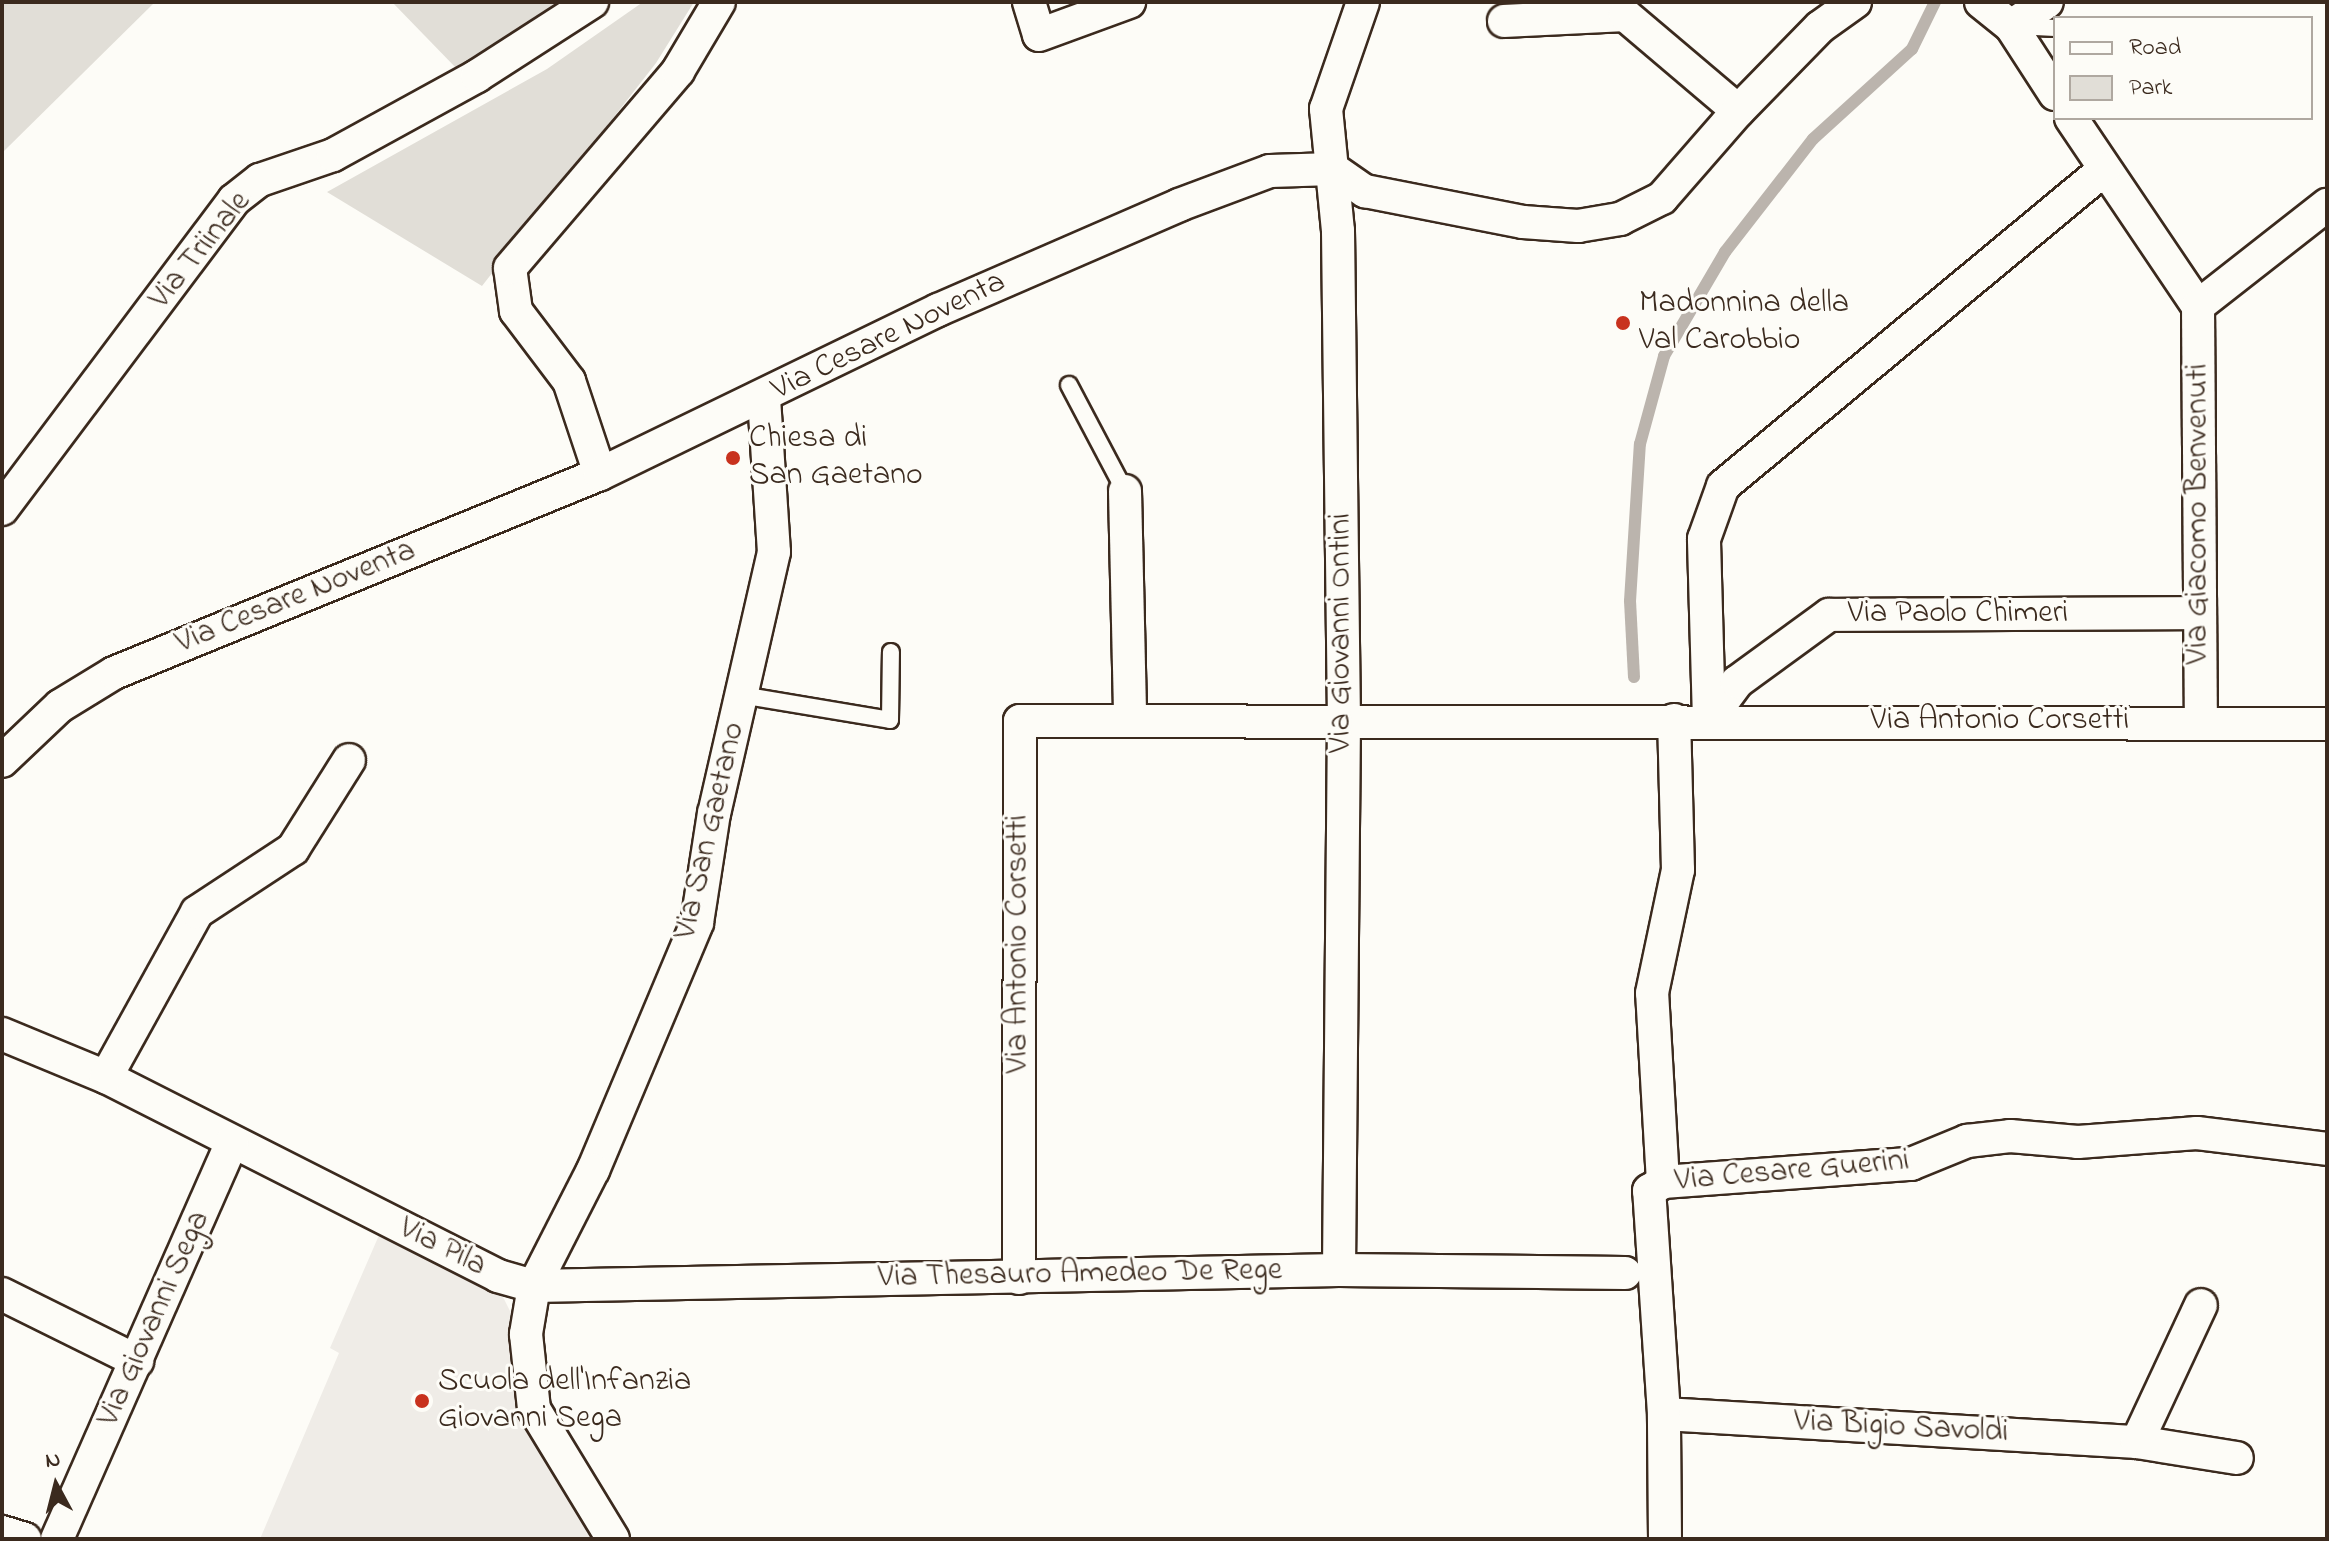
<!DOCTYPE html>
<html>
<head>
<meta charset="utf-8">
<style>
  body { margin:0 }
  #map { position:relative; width:2329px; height:1541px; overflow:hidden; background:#fdfcf7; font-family:"Indie Flower",sans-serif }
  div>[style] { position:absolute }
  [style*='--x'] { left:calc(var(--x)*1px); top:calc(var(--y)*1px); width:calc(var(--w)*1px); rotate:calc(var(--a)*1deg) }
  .built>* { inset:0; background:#efece7 }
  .green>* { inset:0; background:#e1ded7 }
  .stream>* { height:12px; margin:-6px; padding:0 6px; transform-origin:6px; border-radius:6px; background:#bbb4ad }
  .roads { filter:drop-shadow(2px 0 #3b2a1e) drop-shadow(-2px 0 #3b2a1e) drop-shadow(0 2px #3b2a1e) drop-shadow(0 -2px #3b2a1e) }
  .service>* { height:16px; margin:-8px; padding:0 8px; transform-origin:8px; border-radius:8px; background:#fdfcf7 }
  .minor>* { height:32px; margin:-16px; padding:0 16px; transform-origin:16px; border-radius:16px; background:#fdfcf7 }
  .dots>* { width:22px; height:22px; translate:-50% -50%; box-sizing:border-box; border:4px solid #fdfcf7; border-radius:50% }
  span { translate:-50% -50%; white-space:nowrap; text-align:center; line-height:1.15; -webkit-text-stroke:6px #fdfcf7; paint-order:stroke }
  .street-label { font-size:32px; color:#3b2a1e }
  .poi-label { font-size:32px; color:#3b2a1e }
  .left { translate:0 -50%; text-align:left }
  .frame { position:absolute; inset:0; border:4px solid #3b2a1e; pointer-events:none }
  .legend { position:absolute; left:2053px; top:16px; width:260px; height:104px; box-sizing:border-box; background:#fdfcf7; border:2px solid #afa8a0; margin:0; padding:10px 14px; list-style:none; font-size:24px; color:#3b2a1e }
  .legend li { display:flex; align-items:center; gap:16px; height:40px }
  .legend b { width:40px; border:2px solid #afa8a0 }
  .north { position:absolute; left:16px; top:1445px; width:80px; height:80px; -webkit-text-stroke:6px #fdfcf7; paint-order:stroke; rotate:353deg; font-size:22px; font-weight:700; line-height:32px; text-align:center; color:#3b2a1e }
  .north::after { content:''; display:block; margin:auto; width:28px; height:36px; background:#3b2a1e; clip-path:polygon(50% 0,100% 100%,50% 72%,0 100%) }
</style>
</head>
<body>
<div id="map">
  <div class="built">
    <div style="clip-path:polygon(383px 1226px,494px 1287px,504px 1299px,511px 1313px,515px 1364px,604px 1539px,260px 1539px,339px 1353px,330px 1348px)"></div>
  </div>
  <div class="green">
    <div style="clip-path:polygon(2px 2px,155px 2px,2px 153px)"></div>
    <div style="clip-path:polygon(392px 2px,561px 2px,458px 70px)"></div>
    <div style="clip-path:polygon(643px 2px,694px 2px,656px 63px,482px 286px,327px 192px,547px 69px)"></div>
  </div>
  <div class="stream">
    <div style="--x:1634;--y:677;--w:76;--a:-93"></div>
    <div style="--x:1630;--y:601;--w:157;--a:-86.4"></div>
    <div style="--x:1640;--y:444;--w:91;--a:-74.7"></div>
    <div style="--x:1664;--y:356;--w:121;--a:-59.6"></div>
    <div style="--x:1725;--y:252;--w:143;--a:-52.1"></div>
    <div style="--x:1813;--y:139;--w:134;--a:-42.3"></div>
    <div style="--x:1912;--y:49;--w:52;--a:-63.9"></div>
  </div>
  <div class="roads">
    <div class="service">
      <div style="--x:2016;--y:26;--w:39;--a:3"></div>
      <div style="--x:1069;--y:385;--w:120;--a:62.2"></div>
      <div style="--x:741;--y:695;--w:151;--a:9.5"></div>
      <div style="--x:890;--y:720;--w:68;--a:-89.2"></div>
    </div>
    <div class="minor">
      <div style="--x:1029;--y:2;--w:34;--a:73"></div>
      <div style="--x:1039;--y:35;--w:96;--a:-20.1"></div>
      <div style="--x:1981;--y:2;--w:38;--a:39"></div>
      <div style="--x:2011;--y:26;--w:81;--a:57.1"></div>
      <div style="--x:1504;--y:21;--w:121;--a:-2.8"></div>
      <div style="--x:1625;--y:15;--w:148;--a:40.3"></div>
      <div style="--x:2011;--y:26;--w:43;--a:-33.7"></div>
      <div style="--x:2071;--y:118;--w:227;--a:56"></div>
      <div style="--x:2198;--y:306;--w:164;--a:-38.1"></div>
      <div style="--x:2198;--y:306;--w:416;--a:89.6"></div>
      <div style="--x:764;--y:398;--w:154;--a:86.3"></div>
      <div style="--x:774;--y:552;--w:268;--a:102.9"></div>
      <div style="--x:714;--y:813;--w:111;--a:98.8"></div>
      <div style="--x:697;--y:923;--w:268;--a:112.8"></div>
      <div style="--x:593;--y:1170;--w:130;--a:117"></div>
      <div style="--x:534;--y:1286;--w:805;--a:-1.14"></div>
      <div style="--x:1339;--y:1270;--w:286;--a:0.6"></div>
      <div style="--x:600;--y:474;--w:98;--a:-108.4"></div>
      <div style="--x:569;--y:381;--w:88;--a:-127.1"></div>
      <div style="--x:516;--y:311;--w:43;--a:-97.9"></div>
      <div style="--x:510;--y:268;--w:259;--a:-49.5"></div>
      <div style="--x:678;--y:71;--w:80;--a:-59.3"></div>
      <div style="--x:1125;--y:491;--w:228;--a:88.7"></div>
      <div style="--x:2;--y:509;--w:386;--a:-53.1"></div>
      <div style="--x:234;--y:200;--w:33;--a:-38"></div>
      <div style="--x:260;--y:180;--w:77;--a:-18.9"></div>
      <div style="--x:333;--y:155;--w:164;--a:-28.7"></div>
      <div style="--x:477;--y:76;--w:137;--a:-32.8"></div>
      <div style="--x:1709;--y:720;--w:181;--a:-91.6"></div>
      <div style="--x:1704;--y:539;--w:56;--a:-70.3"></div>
      <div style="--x:1723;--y:486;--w:495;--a:-39.7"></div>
      <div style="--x:1709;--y:720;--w:47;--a:-53.6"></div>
      <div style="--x:1737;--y:682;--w:114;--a:-36.1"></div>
      <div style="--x:1829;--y:615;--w:370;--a:-0.3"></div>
      <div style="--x:2;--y:761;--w:80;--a:-43.5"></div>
      <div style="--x:60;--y:706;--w:63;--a:-31.4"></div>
      <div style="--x:114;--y:673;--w:525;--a:-22.27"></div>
      <div style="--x:600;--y:474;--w:376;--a:-25.9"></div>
      <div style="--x:938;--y:310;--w:263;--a:-23.5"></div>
      <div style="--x:1179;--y:205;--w:97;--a:-20.5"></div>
      <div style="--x:1270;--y:171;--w:63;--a:-1.8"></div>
      <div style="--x:1333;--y:169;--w:39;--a:35"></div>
      <div style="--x:1365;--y:191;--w:161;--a:11.1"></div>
      <div style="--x:1523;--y:222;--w:55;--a:4.2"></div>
      <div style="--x:1578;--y:226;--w:43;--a:-9.5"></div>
      <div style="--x:1620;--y:219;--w:47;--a:-26.6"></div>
      <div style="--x:1662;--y:198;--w:116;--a:-48.9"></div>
      <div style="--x:1738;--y:111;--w:117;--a:-45.7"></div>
      <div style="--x:1820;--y:27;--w:43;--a:-35.5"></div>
      <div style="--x:2;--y:1034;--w:113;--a:22.5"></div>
      <div style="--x:106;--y:1077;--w:440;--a:26.9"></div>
      <div style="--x:498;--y:1276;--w:37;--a:16"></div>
      <div style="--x:534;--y:1286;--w:49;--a:99.5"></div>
      <div style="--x:526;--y:1334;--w:75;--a:83.9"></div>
      <div style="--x:534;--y:1409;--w:152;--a:58.7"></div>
      <div style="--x:106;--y:1077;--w:188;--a:-61.1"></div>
      <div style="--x:197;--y:912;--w:115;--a:-33.3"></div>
      <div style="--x:293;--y:849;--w:105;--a:-57.8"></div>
      <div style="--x:1663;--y:1182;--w:189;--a:-93.3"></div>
      <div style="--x:1652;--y:993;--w:126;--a:-78.1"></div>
      <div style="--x:1678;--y:870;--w:150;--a:-91.5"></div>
      <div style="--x:1339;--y:1270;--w:548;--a:-89.48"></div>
      <div style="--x:1344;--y:722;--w:491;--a:-90.7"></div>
      <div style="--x:1338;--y:231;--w:123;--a:-95.6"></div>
      <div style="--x:1326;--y:109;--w:113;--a:-70.9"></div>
      <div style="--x:1019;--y:1278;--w:557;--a:-89.9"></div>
      <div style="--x:1020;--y:721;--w:1307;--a:0.13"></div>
      <div style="--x:2;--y:1294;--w:151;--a:26.4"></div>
      <div style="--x:1664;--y:1414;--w:474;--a:3.4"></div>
      <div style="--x:2137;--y:1442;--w:101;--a:9.1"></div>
      <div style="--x:2137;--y:1442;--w:151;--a:-65"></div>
      <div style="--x:2;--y:1532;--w:24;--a:17"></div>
      <div style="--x:57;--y:1539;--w:434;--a:-66.2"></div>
      <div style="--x:1665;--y:1539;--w:125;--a:-90.5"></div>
      <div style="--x:1664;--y:1414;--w:224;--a:-93.8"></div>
      <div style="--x:1649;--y:1191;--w:17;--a:-33"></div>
      <div style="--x:1663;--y:1182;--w:249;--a:-4.2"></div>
      <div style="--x:1911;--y:1164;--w:61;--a:-22.3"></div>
      <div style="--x:1967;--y:1141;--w:43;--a:-6.6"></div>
      <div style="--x:2010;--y:1136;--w:68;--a:5"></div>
      <div style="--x:2078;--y:1142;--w:119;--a:-4.3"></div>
      <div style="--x:2197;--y:1133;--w:131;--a:7"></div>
    </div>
  </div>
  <div class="dots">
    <div style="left:1623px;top:323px;background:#c8321e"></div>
    <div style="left:733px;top:458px;background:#c8321e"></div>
    <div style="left:422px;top:1401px;background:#c8321e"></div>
  </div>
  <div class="street-label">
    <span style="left:201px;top:251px;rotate:-51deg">Via Triinale</span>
    <span style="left:889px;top:337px;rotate:-26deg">Via Cesare Noventa</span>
    <span style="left:2199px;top:514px;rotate:-90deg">Via Giacomo Benvenuti</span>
    <span style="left:296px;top:598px;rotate:-22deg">Via Cesare Noventa</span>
    <span style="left:1958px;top:614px">Via Paolo Chimeri</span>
    <span style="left:1342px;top:633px;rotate:-90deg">Via Giovanni Ontini</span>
    <span style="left:2000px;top:721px">Via Antonio Corsetti</span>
    <span style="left:711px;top:831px;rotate:-77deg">Via San Gaetano</span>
    <span style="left:1019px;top:944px;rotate:-90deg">Via Antonio Corsetti</span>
    <span style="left:1792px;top:1172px;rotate:-5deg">Via Cesare Guerini</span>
    <span style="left:442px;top:1248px;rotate:27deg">Via Pila</span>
    <span style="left:1080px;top:1275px;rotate:-1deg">Via Thesauro Amedeo De Rege</span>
    <span style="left:155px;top:1319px;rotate:-66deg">Via Giovanni Sega</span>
    <span style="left:1901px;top:1428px;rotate:3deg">Via Bigio Savoldi</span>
  </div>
  <div class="poi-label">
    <span class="left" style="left:1639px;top:323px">Madonnina della<br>Val Carobbio</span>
    <span class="left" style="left:749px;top:458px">Chiesa di<br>San Gaetano</span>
    <span class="left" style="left:438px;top:1401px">Scuola dell'Infanzia<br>Giovanni Sega</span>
  </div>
  <div class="frame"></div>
  <ul class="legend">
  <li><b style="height:10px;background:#fdfcf7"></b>Road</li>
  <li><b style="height:22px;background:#e1ded7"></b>Park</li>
  </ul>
  <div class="north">N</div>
</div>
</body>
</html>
